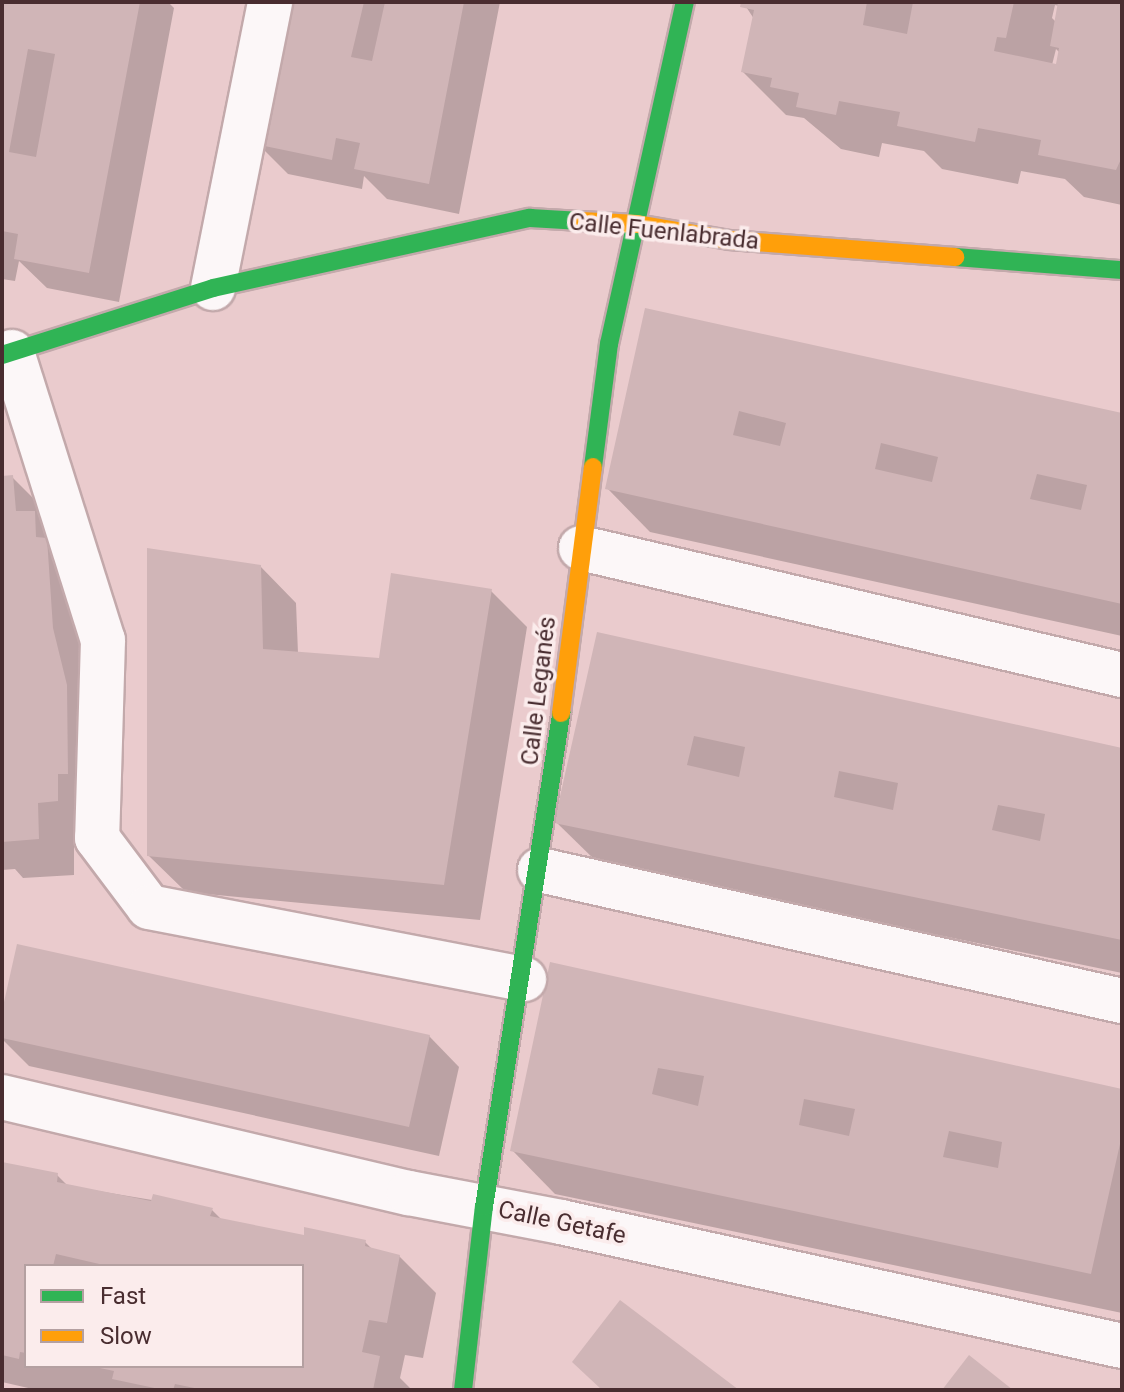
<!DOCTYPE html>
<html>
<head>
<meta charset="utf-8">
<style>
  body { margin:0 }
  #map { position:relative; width:1124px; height:1392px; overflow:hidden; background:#eacbcd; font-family:Roboto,sans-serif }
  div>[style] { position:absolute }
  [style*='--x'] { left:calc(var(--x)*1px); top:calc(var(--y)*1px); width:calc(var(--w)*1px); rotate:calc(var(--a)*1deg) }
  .shadow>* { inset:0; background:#0003 }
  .building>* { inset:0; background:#d0b5b7 }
  .roads { filter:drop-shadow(2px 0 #c3a9ab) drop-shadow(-2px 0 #c3a9ab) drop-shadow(0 2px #c3a9ab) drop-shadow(0 -2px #c3a9ab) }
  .street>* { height:44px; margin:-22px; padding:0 22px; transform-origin:22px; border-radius:22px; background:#fcf7f8 }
  .fast>* { height:18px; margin:-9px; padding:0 9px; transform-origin:9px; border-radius:9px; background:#30b455 }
  .slow>* { height:18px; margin:-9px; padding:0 9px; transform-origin:9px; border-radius:9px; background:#ff9f0a }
  span { translate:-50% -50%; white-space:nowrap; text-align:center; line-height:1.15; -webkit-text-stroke:7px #fbecec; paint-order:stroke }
  .street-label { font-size:24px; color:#492d30 }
  .frame { position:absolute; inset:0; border:4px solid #492d30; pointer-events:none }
  .legend { position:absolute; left:24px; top:1264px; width:280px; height:104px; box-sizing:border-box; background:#fbecec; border:2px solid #b4a0a1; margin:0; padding:10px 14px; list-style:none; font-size:24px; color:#492d30 }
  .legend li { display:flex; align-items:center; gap:16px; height:40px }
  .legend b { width:40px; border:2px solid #b4a0a1 }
</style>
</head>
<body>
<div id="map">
  <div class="shadow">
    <div style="clip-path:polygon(2px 2px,168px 2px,174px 8px,119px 302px,47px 288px,19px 261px,15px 281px,2px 279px)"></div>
    <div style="clip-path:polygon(286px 2px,500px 2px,459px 214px,387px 199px,364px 176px,362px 189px,288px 174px,258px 144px)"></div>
    <div style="clip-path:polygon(evenodd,743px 2px,1122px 2px,1122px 205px,1084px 197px,1065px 179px,1021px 171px,1018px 184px,942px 169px,924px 151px,882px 143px,879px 157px,841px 149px,804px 118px,786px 115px,743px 72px,754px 19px,743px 2px,1055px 5px,1059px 6px,1056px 22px,1052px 18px,1055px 5px,743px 2px,1056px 49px,1060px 53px,1058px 66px,1052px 65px,1056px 49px)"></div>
    <div style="clip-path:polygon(647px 311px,1122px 415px,1122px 636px,650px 532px,607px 488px)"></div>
    <div style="clip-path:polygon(12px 477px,49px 514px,82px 577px,94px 837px,74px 839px,74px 875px,23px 878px,15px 869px,2px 870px,2px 478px)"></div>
    <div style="clip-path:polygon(260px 566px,296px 603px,298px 653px,381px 660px,491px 591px,527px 627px,480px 920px,186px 892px,149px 856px)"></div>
    <div style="clip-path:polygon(598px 634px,1122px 750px,1122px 973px,600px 865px,556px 822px)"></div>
    <div style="clip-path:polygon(551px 964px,1122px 1091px,1122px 1313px,555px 1194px,512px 1150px)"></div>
    <div style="clip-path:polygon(2px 1021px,429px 1036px,459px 1067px,439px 1156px,29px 1066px,2px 1039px)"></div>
    <div style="clip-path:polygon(evenodd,2px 1164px,57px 1175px,68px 1186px,212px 1210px,222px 1220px,306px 1237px,365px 1242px,374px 1251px,399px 1256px,436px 1293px,423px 1358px,405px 1355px,400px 1378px,412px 1390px,37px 1390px,2px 1382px,2px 1164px,26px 1266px,302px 1266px,302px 1366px,26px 1366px,26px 1266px)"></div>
  </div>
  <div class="building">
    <div style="clip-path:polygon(evenodd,2px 2px,140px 2px,89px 273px,14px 259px,18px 234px,2px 231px,2px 2px,28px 49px,55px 54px,36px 157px,9px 152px,28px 49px)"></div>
    <div style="clip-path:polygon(283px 2px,364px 2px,351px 57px,372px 61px,385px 2px,464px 2px,429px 184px,354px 169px,360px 143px,336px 138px,332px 160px,255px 144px)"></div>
    <div style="clip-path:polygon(741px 2px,867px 2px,863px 25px,907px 34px,913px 2px,1014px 2px,1006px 38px,997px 37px,994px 51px,1056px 64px,1059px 48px,1050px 46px,1058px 2px,1122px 2px,1122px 157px,1116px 170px,1038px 155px,1041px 140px,978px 128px,975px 142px,897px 126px,900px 112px,839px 101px,836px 115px,796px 107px,799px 93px,770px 87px,772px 78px,741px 72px,754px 10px,740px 7px)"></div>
    <div style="clip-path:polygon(evenodd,645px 308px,1122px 413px,1122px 604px,605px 489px,645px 308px,739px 411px,786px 423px,780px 446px,733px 435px,739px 411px,645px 308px,881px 443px,938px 457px,932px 482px,875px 469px,881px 443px,645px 308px,1037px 474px,1087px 485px,1081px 510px,1030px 499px,1037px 474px)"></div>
    <div style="clip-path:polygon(13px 475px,16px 511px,35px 511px,36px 537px,47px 538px,53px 628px,67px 685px,68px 774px,58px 774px,58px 801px,38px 803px,39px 839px,2px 842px,2px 476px)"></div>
    <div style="clip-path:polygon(147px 548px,261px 565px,263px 649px,379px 658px,391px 573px,492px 589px,444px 885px,147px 856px)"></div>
    <div style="clip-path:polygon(evenodd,597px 632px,1122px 748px,1122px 940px,554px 823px,597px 632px,694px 736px,745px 747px,739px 777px,687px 765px,694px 736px,597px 632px,839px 771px,898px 783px,893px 810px,834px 797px,839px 771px,597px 632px,998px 805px,1045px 814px,1040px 841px,992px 830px,998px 805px)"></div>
    <div style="clip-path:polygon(17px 944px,430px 1035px,409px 1127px,2px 1038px,2px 1011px)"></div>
    <div style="clip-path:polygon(evenodd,550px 962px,1122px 1089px,1122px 1135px,1091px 1274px,510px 1151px,550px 962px,658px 1068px,704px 1076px,698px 1106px,652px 1094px,658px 1068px,550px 962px,804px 1099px,855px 1109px,849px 1136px,799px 1125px,804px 1099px,550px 962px,949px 1131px,1002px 1142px,998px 1168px,943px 1157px,949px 1131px)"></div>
    <div style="clip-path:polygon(2px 1162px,58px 1173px,57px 1182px,151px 1201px,153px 1194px,213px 1208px,210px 1216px,304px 1235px,304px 1227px,366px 1240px,365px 1246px,400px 1255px,387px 1323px,369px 1320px,362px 1352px,380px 1356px,373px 1390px,204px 1390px,175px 1384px,173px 1390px,164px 1390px,112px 1379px,114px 1371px,95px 1367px,302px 1366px,302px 1266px,108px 1266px,56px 1254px,53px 1266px,26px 1266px,26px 1353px,20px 1352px,19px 1359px,2px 1355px)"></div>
    <div style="clip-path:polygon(620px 1300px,739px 1390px,602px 1390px,572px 1362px)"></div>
    <div style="clip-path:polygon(969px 1355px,1013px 1390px,942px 1390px)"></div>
  </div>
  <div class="roads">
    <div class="street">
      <div style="--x:213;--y:288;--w:292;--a:-78.7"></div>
      <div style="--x:12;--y:352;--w:302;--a:72.5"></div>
      <div style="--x:103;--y:640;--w:198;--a:91.7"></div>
      <div style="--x:97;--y:838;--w:86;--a:53"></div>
      <div style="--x:149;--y:907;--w:382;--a:10.9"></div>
      <div style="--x:581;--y:548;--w:556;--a:13.21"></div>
      <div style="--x:540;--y:870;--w:597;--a:12.69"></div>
      <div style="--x:2;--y:1097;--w:418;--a:13.3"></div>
      <div style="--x:409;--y:1193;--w:155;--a:10.8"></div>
      <div style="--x:561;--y:1222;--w:575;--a:12.46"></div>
    </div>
    <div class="fast">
      <div style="--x:955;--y:257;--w:168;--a:4.5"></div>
      <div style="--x:2;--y:355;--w:221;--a:-17.6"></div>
      <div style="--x:213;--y:288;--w:325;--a:-12.5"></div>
      <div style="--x:530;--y:218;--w:51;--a:3.4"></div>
      <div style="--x:593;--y:467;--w:124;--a:-82.6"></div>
      <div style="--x:609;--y:344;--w:350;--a:-77.5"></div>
      <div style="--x:463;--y:1390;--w:184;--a:-83.5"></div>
      <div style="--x:484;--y:1207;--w:500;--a:-81.1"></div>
    </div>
    <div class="slow">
      <div style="--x:581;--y:221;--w:56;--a:3.1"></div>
      <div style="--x:637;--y:224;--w:93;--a:9.9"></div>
      <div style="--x:729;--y:240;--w:227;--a:4.3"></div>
      <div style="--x:561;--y:713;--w:248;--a:-82.6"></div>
    </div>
  </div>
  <div class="street-label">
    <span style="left:664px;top:232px;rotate:6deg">Calle Fuenlabrada</span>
    <span style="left:539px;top:691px;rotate:-83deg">Calle Leganés</span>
    <span style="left:562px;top:1223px;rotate:12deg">Calle Getafe</span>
  </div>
  <div class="frame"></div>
  <ul class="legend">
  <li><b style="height:10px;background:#30b455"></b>Fast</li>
  <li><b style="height:10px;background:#ff9f0a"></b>Slow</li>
  </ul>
</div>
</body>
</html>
